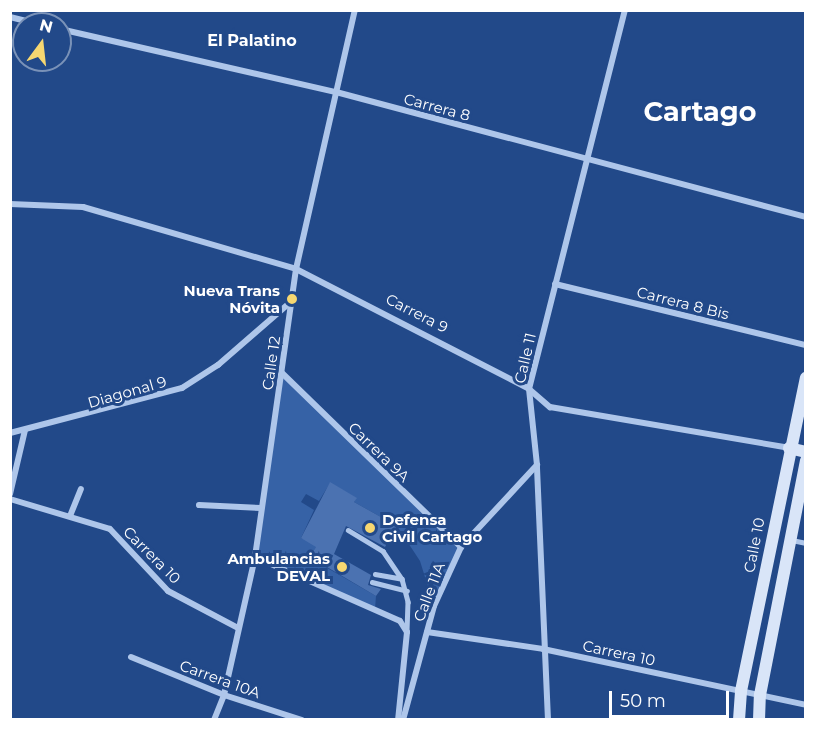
<!DOCTYPE html>
<html>
<head>
<meta charset="utf-8">
<style>
  body { margin:0 }
  #map { position:relative; width:816px; height:730px; overflow:hidden; background:#224989; font-family:Montserrat,sans-serif }
  div>[style] { position:absolute }
  [style*='--x'] { left:calc(var(--x)*1px); top:calc(var(--y)*1px); width:calc(var(--w)*1px); rotate:calc(var(--a)*1deg) }
  .green>* { inset:0; background:#3662a6 }
  .building>* { inset:0; background:#4b72b1 }
  .lane>* { height:4.5px; margin:-2.25px; padding:0 2.25px; transform-origin:2.25px; border-radius:2.25px; background:#aec6ea }
  .street>* { height:6px; margin:-3px; padding:0 3px; transform-origin:3px; border-radius:3px; background:#aec6ea }
  .secondary>* { height:12px; margin:-6px; padding:0 6px; transform-origin:6px; border-radius:6px; background:#d9e5f8 }
  .dots>* { width:16px; height:16px; translate:-50% -50%; box-sizing:border-box; border:3px solid #224989; border-radius:50% }
  span { translate:-50% -50%; white-space:nowrap; text-align:center; line-height:1.15; -webkit-text-stroke:6px #224989; paint-order:stroke }
  .street-label { font-size:15px; color:#fff }
  .poi-label { font-size:15px; color:#fff; font-weight:700 }
  .right { translate:-100% -50%; text-align:right }
  .left { translate:0 -50%; text-align:left }
  .neighbourhood-label { font-size:16px; color:#fff; font-weight:700 }
  .town-label { font-size:27px; color:#fff; font-weight:700 }
  .frame { position:absolute; inset:0; border:12px solid #fff; pointer-events:none }
  .north { position:absolute; left:12px; top:12px; width:60px; height:60px; box-sizing:border-box; background:#224989; border:2px solid #7a92b8; border-radius:50%; rotate:15deg; font-size:16px; font-weight:700; line-height:24px; text-align:center; color:#fff }
  .north::after { content:''; display:block; margin:auto; width:21px; height:27px; background:#f6d771; clip-path:polygon(50% 0,100% 100%,50% 72%,0 100%) }
  .scale { position:absolute; left:609px; top:691px; width:120px; height:27px; box-sizing:border-box; border:3px solid #fff; border-top:0; padding-left:8px; font-size:18px; line-height:21px; white-space:nowrap; color:#fff; -webkit-text-stroke:4px #224989; paint-order:stroke }
</style>
</head>
<body>
<div id="map">
  <div class="green">
    <div style="clip-path:polygon(282px 373px,461px 547px,434px 606px,420px 561px,397px 526px,354px 502px,356px 498px,330px 483px,319px 501px,306px 494px,301px 502px,314px 510px,301px 538px,318px 544px,310px 558px,376px 596px,375px 609px,255px 557px)"></div>
  </div>
  <div class="building">
    <div style="clip-path:polygon(330px 482px,357px 498px,354px 502px,397px 526px,385px 547px,346px 526px,334px 554px,371px 575px,368px 585px,381px 589px,376px 596px,310px 557px,316px 547px,301px 538px)"></div>
  </div>
  <div class="lane">
    <div style="--x:348;--y:530;--w:41;--a:31"></div>
    <div style="--x:383;--y:551;--w:34;--a:56"></div>
    <div style="--x:402;--y:579;--w:24;--a:75"></div>
    <div style="--x:408;--y:602;--w:30;--a:92"></div>
    <div style="--x:792;--y:540;--w:14;--a:12"></div>
    <div style="--x:375;--y:574;--w:27;--a:10"></div>
    <div style="--x:372;--y:582;--w:36;--a:14"></div>
  </div>
  <div class="street">
    <div style="--x:10;--y:17;--w:30;--a:14"></div>
    <div style="--x:60;--y:29;--w:283;--a:12.9"></div>
    <div style="--x:336;--y:92;--w:486;--a:14.9"></div>
    <div style="--x:10;--y:204;--w:73;--a:2.4"></div>
    <div style="--x:83;--y:207;--w:222;--a:16.2"></div>
    <div style="--x:296;--y:269;--w:262;--a:27.2"></div>
    <div style="--x:529;--y:389;--w:28;--a:41"></div>
    <div style="--x:550;--y:407;--w:242;--a:9.7"></div>
    <div style="--x:555;--y:284;--w:258;--a:13.7"></div>
    <div style="--x:282;--y:373;--w:250;--a:44.2"></div>
    <div style="--x:10;--y:433;--w:178;--a:-14.7"></div>
    <div style="--x:182;--y:388;--w:43;--a:-32.6"></div>
    <div style="--x:218;--y:365;--w:98;--a:-40.9"></div>
    <div style="--x:10;--y:494;--w:66;--a:-76.8"></div>
    <div style="--x:10;--y:499;--w:104;--a:16.7"></div>
    <div style="--x:110;--y:529;--w:85;--a:46.9"></div>
    <div style="--x:168;--y:591;--w:79;--a:27.9"></div>
    <div style="--x:199;--y:505;--w:62;--a:2.8"></div>
    <div style="--x:70;--y:516;--w:29;--a:-68"></div>
    <div style="--x:255;--y:557;--w:158;--a:23.8"></div>
    <div style="--x:400;--y:621;--w:13;--a:58"></div>
    <div style="--x:407;--y:632;--w:88;--a:95.8"></div>
    <div style="--x:427;--y:632;--w:117;--a:8.3"></div>
    <div style="--x:543;--y:649;--w:269;--a:12"></div>
    <div style="--x:131;--y:657;--w:100;--a:22.2"></div>
    <div style="--x:224;--y:695;--w:82;--a:17.8"></div>
    <div style="--x:214;--y:720;--w:27;--a:-68"></div>
    <div style="--x:224;--y:695;--w:141;--a:-77.3"></div>
    <div style="--x:255;--y:557;--w:291;--a:-81.9"></div>
    <div style="--x:296;--y:269;--w:266;--a:-77.2"></div>
    <div style="--x:403;--y:720;--w:118;--a:-74.8"></div>
    <div style="--x:434;--y:606;--w:65;--a:-65.4"></div>
    <div style="--x:461;--y:547;--w:112;--a:-47.2"></div>
    <div style="--x:548;--y:720;--w:255;--a:-92.5"></div>
    <div style="--x:537;--y:465;--w:76;--a:-96"></div>
    <div style="--x:529;--y:389;--w:391;--a:-75.8"></div>
  </div>
  <div class="secondary">
    <div style="--x:789;--y:448;--w:17;--a:13"></div>
    <div style="--x:739;--y:720;--w:29;--a:-86"></div>
    <div style="--x:741;--y:691;--w:320;--a:-78.3"></div>
    <div style="--x:759;--y:720;--w:25;--a:-88"></div>
    <div style="--x:760;--y:695;--w:239;--a:-78.9"></div>
  </div>
  <div class="dots">
    <div style="left:292px;top:299px;background:#f6d771"></div>
    <div style="left:370px;top:528px;background:#f6d771"></div>
    <div style="left:342px;top:567px;background:#f6d771"></div>
  </div>
  <div class="street-label">
    <span style="left:437px;top:107px;rotate:15deg">Carrera 8</span>
    <span style="left:683px;top:303px;rotate:14deg">Carrera 8 Bis</span>
    <span style="left:417px;top:313px;rotate:27deg">Carrera 9</span>
    <span style="left:525px;top:358px;rotate:-77deg">Calle 11</span>
    <span style="left:271px;top:363px;rotate:-82deg">Calle 12</span>
    <span style="left:127px;top:392px;rotate:-16deg">Diagonal 9</span>
    <span style="left:379px;top:452px;rotate:44deg">Carrera 9A</span>
    <span style="left:754px;top:545px;rotate:-79deg">Calle 10</span>
    <span style="left:152px;top:555px;rotate:45deg">Carrera 10</span>
    <span style="left:429px;top:592px;rotate:-69deg">Calle 11A</span>
    <span style="left:619px;top:653px;rotate:12deg">Carrera 10</span>
    <span style="left:220px;top:679px;rotate:20deg">Carrera 10A</span>
  </div>
  <div class="poi-label">
    <span class="right" style="left:280px;top:299px">Nueva Trans<br>Nóvita</span>
    <span class="left" style="left:382px;top:528px">Defensa<br>Civil Cartago</span>
    <span class="right" style="left:330px;top:567px">Ambulancias<br>DEVAL</span>
  </div>
  <div class="neighbourhood-label">
    <span style="left:252px;top:41px">El Palatino</span>
  </div>
  <div class="town-label">
    <span style="left:700px;top:112px">Cartago</span>
  </div>
  <div class="frame"></div>
  <div class="north">N</div>
  <div class="scale">50 m</div>
</div>
</body>
</html>
